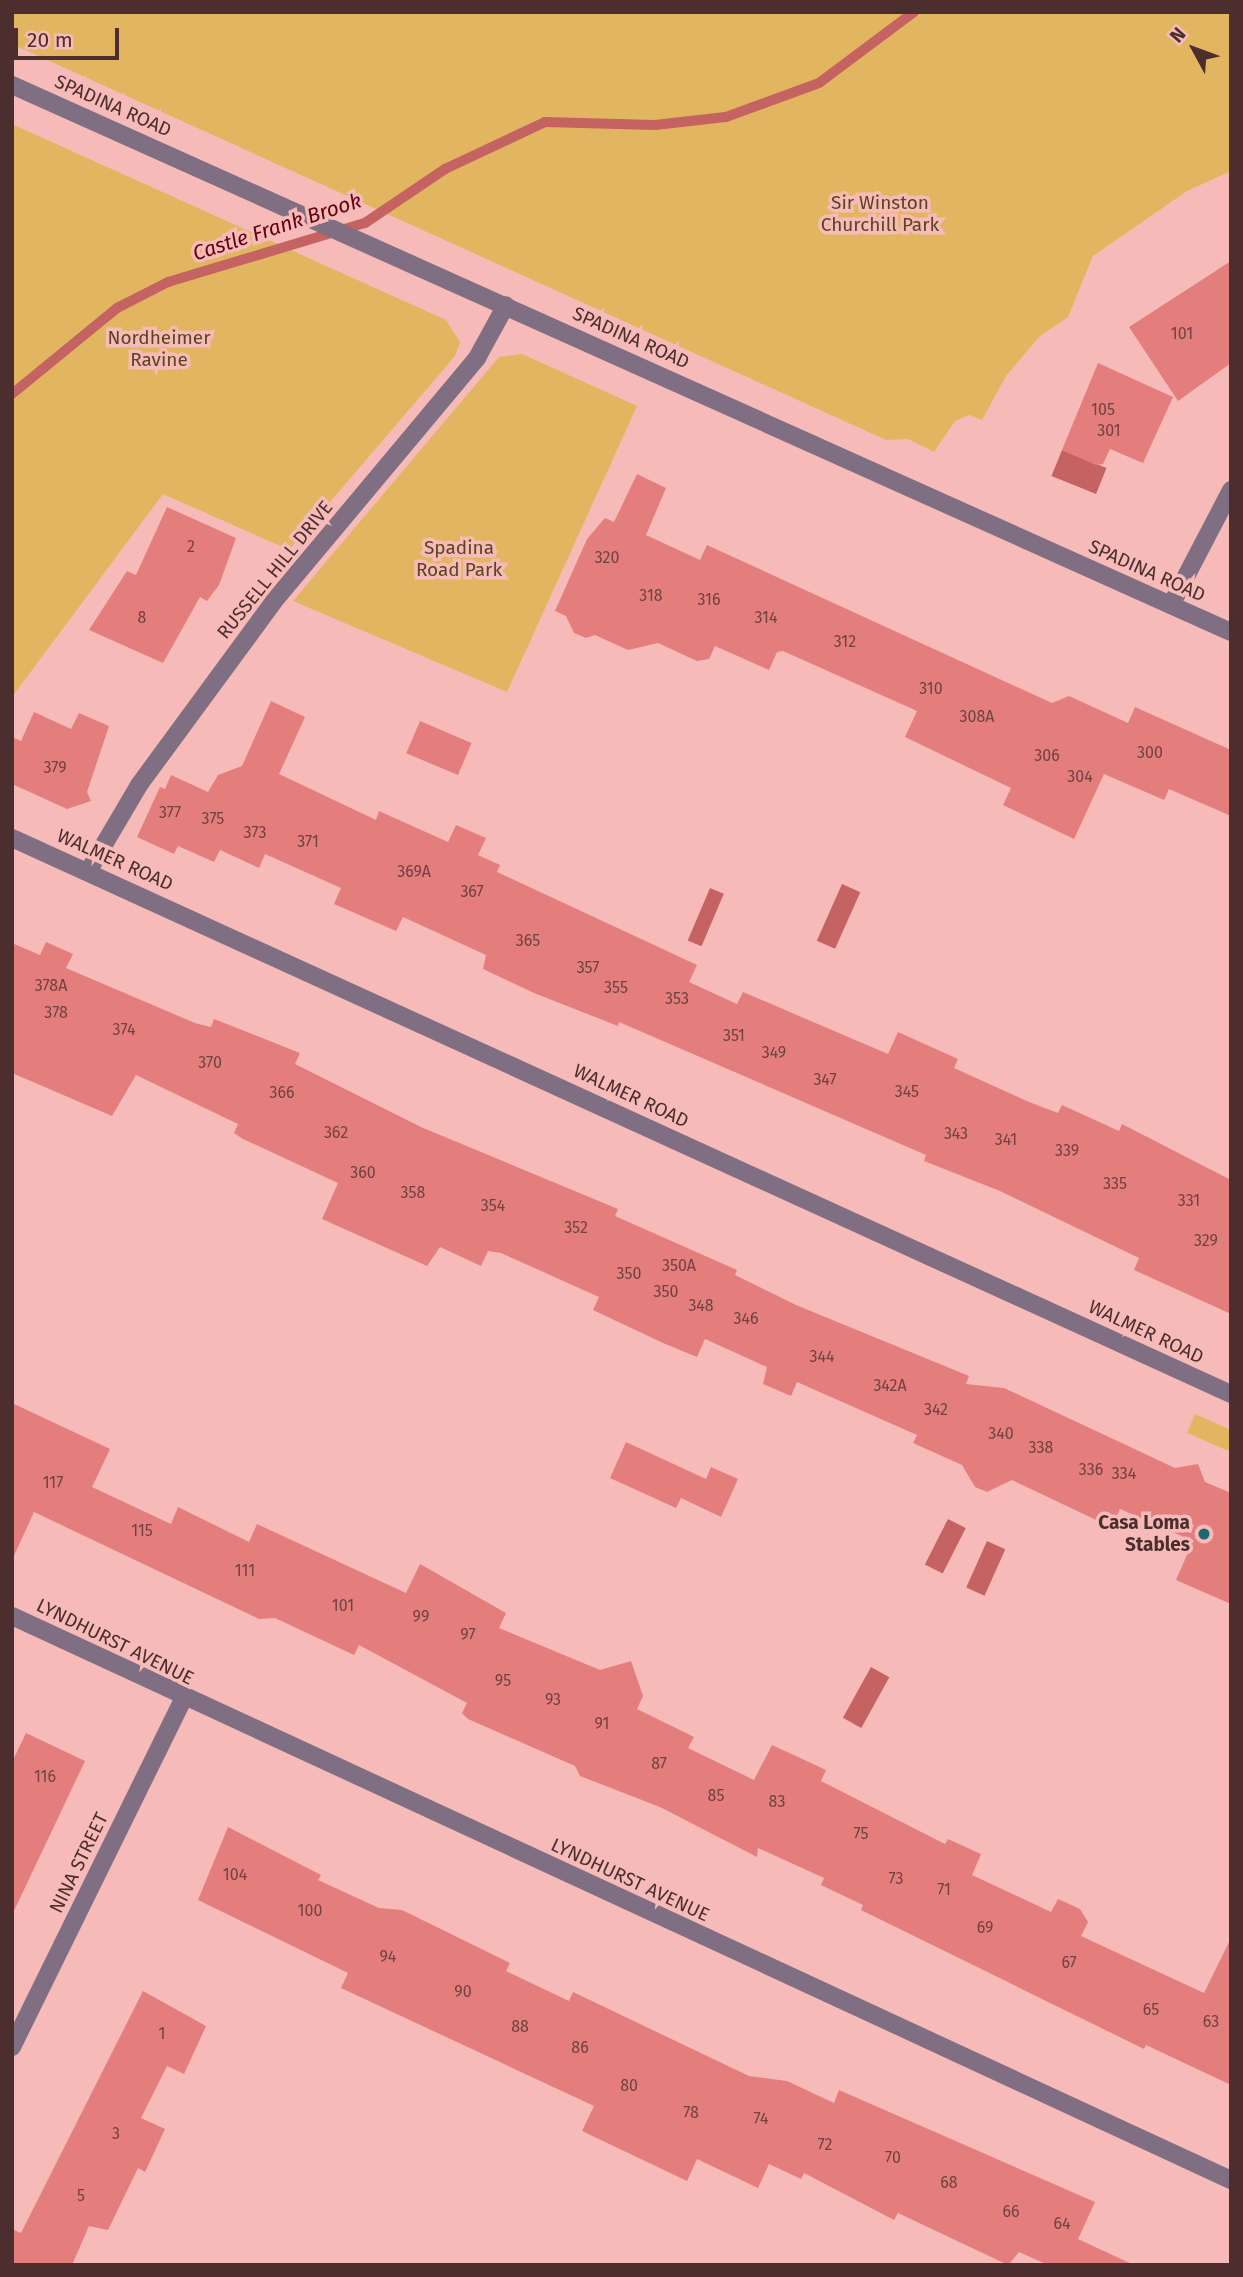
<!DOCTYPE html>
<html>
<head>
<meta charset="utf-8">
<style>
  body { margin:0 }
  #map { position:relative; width:1243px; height:2277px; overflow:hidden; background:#f6bbb8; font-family:"Fira Sans",sans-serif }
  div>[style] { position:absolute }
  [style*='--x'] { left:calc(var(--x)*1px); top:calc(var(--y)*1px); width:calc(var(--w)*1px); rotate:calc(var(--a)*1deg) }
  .green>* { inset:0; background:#e2b560 }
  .water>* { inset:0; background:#c56362; transform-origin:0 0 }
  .stream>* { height:10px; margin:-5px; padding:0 5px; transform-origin:5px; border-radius:5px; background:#c56362 }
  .building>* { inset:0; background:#e47e7c; transform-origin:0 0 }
  .minor>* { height:18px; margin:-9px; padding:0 9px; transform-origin:9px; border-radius:9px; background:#806e83 }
  .dots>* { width:19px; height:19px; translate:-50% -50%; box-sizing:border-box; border:4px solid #f6bbb8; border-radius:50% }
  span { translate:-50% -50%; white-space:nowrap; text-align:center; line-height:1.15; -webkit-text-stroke:7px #f6bbb8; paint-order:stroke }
  .number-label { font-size:16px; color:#714241 }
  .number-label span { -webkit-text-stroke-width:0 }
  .street-label { font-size:19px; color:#4b2e2d }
  .park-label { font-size:19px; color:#5a451e }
  .poi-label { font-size:19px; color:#4b2e2d; font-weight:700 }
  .right { translate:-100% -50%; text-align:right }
  .water-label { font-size:21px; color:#600010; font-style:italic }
  .frame { position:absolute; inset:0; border:14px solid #4b2e2d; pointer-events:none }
  .north { position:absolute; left:1159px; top:14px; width:70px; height:70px; -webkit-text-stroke:5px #f6bbb8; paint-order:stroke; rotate:311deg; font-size:19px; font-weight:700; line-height:28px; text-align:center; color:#4b2e2d }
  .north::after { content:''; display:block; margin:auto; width:24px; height:32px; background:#4b2e2d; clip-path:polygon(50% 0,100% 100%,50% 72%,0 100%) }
  .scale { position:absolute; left:14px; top:28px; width:105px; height:32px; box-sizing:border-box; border:4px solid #4b2e2d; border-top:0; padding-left:9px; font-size:21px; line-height:24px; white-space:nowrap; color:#4b2e2d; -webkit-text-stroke:5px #f6bbb8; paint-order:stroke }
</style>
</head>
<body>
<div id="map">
  <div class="green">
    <div style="clip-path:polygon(12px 12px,1231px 12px,1231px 171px,1187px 191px,1093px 256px,1068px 317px,1040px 336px,1006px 376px,982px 420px,969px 415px,955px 421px,934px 452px,908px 439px,886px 440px,12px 44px)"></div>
    <div style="clip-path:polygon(12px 124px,446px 320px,460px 342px,455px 356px,289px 550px,163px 494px,12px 697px)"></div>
    <div style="clip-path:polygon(522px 354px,637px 406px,507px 692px,293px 601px,499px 357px)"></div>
    <div style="clip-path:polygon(1195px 1414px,1231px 1430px,1231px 1452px,1187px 1433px)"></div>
  </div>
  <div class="water">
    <div style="left:1062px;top:450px;width:48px;height:28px;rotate:22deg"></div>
    <div style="left:842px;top:884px;width:20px;height:62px;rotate:24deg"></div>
    <div style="left:710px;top:888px;width:15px;height:57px;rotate:23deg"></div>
    <div style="left:948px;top:1519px;width:20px;height:51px;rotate:27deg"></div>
    <div style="left:987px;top:1541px;width:20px;height:51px;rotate:24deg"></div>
    <div style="left:871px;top:1667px;width:21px;height:58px;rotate:29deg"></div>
  </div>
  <div class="stream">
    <div style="--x:12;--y:394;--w:136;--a:-39.3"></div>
    <div style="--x:117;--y:308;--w:57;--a:-27"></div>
    <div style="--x:168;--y:282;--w:206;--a:-16.7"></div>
    <div style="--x:365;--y:223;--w:97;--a:-34"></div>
    <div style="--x:445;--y:169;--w:110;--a:-25.2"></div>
    <div style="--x:545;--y:122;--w:110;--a:1.6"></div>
    <div style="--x:655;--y:125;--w:71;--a:-6.4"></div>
    <div style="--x:726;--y:117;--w:99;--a:-20.1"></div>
    <div style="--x:819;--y:83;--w:119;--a:-36.8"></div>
  </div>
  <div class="building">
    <div style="clip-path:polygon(1231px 261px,1231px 363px,1178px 401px,1129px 327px)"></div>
    <div style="clip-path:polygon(1098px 363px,1173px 397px,1143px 463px,1110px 449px,1103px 464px,1096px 465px,1062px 450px)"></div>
    <div style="clip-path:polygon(637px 474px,666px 488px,646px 535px,700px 560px,707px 545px,1052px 703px,1069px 696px,1128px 723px,1135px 707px,1231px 750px,1231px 816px,1169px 789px,1164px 800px,1104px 774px,1074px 839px,1003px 805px,1011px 788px,905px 737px,917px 711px,783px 651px,777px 652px,769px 670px,715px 646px,709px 659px,697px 661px,658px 643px,628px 650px,595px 635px,586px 638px,574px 633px,566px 616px,555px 611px,587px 539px,605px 518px,614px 522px)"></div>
    <div style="clip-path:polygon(167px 507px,236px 538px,219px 585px,207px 601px,200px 597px,163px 663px,89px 630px,127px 571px,136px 575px)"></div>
    <div style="clip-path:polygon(271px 701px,305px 717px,279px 774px,376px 820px,379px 811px,448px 842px,456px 825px,486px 838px,478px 855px,500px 865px,497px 872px,697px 965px,689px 982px,737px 1004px,743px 992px,888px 1054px,898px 1032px,958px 1059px,954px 1068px,1029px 1102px,1058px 1113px,1062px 1105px,1119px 1131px,1122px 1124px,1231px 1180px,1231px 1314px,1134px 1270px,1139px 1258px,1000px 1191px,924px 1161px,926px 1155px,619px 1022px,618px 1026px,534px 993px,483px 969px,486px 955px,403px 917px,396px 931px,334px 904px,341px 888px,265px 854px,259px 868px,220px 850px,214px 862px,178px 846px,174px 854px,137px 837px,160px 787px,165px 789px,171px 775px,208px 792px,218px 775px,242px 766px)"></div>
    <div style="clip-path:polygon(34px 712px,71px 729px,79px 713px,109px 726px,87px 792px,91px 801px,67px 809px,12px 784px,12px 737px,21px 741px)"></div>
    <div style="left:420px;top:721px;width:56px;height:35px;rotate:23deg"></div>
    <div style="clip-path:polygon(46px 942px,73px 954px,66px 968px,195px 1023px,211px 1027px,214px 1019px,300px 1053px,295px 1064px,421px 1127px,618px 1209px,615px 1216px,737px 1270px,735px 1275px,796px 1305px,969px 1376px,966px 1384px,1004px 1388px,1175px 1468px,1198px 1464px,1205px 1482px,1231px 1493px,1231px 1604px,1176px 1580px,1193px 1541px,1120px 1509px,1111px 1527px,1012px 1480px,987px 1492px,975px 1487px,962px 1465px,913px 1443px,917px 1435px,797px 1382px,791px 1396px,763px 1384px,767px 1367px,705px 1339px,697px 1357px,663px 1343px,593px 1310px,599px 1297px,501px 1253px,488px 1251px,481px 1266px,440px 1247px,427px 1266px,322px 1219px,338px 1183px,243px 1139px,234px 1133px,238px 1124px,136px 1075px,112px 1116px,12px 1073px,12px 943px,40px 955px)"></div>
    <div style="clip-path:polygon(12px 1403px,110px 1449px,92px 1487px,171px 1524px,178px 1507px,249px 1542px,257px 1524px,406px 1593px,420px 1564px,506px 1613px,499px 1628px,600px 1670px,631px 1661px,643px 1696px,637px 1709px,694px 1737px,688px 1748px,754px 1780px,772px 1745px,826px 1770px,821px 1781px,945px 1844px,948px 1839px,981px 1854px,972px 1875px,1051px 1912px,1058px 1899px,1080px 1909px,1088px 1922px,1081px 1936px,1204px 1993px,1231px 1938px,1231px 2085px,1146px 2045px,1144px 2049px,861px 1910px,863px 1905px,821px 1885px,824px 1878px,758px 1848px,757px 1857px,660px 1807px,580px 1776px,575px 1766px,468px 1719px,462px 1713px,467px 1703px,359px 1645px,354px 1655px,275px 1618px,259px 1619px,34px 1512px,12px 1560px)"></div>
    <div style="clip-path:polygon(626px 1442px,706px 1479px,711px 1467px,738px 1479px,721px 1517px,681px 1498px,676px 1508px,610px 1478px)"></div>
    <div style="clip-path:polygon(26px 1733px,85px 1761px,12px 1915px,12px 1762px)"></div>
    <div style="clip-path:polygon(228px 1827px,321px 1875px,318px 1880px,379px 1908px,402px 1910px,510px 1963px,506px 1971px,569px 2001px,573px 1992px,749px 2076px,787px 2081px,834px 2103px,839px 2090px,1095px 2202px,1078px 2239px,1134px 2265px,1048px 2265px,1019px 2252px,1008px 2265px,898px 2213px,894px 2220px,804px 2173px,801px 2179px,769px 2164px,758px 2188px,697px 2159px,687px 2181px,582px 2131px,594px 2106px,341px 1988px,348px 1973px,198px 1900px)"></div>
    <div style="clip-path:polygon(143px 1991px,206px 2026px,184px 2074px,167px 2066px,141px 2118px,165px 2129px,145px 2172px,138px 2168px,108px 2230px,89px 2226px,72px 2265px,12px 2265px,12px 2229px,21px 2233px)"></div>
  </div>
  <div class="minor">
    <div style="--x:12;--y:85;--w:1336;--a:24.17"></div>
    <div style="--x:1171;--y:605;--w:130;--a:-62.4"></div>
    <div style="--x:12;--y:838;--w:1340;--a:24.52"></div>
    <div style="--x:89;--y:870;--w:99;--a:-59.5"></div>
    <div style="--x:139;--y:785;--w:228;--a:-53.7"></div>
    <div style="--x:274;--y:601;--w:317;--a:-50.1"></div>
    <div style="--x:477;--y:358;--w:60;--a:-61.3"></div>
    <div style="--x:12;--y:1616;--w:1343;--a:24.83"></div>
    <div style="--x:12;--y:2047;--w:389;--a:-63.8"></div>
  </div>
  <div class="dots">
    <div style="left:1204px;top:1534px;background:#1b686e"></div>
  </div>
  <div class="number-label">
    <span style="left:1182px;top:334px">101</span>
    <span style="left:1103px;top:410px">105</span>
    <span style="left:1109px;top:431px">301</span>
    <span style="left:191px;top:547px">2</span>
    <span style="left:607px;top:558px">320</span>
    <span style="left:651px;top:596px">318</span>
    <span style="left:709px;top:600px">316</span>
    <span style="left:142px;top:618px">8</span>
    <span style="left:766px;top:618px">314</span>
    <span style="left:845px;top:642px">312</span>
    <span style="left:931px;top:689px">310</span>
    <span style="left:977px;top:717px">308A</span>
    <span style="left:1150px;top:753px">300</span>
    <span style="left:1047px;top:756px">306</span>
    <span style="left:55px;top:768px">379</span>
    <span style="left:1080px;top:777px">304</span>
    <span style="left:170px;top:813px">377</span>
    <span style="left:213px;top:819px">375</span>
    <span style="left:255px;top:833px">373</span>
    <span style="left:308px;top:842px">371</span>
    <span style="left:414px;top:872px">369A</span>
    <span style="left:472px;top:892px">367</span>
    <span style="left:528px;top:941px">365</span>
    <span style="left:588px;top:968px">357</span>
    <span style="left:51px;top:986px">378A</span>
    <span style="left:616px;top:988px">355</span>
    <span style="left:677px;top:999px">353</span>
    <span style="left:56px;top:1013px">378</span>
    <span style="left:124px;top:1030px">374</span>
    <span style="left:734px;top:1036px">351</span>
    <span style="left:774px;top:1053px">349</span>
    <span style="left:210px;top:1063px">370</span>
    <span style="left:825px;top:1080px">347</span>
    <span style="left:907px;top:1092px">345</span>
    <span style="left:282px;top:1093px">366</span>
    <span style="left:336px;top:1133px">362</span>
    <span style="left:956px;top:1134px">343</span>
    <span style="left:1006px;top:1140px">341</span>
    <span style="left:1067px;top:1151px">339</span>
    <span style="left:363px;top:1173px">360</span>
    <span style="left:1115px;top:1184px">335</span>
    <span style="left:413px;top:1193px">358</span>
    <span style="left:1189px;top:1201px">331</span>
    <span style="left:493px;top:1206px">354</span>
    <span style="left:576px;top:1228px">352</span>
    <span style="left:1206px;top:1241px">329</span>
    <span style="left:679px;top:1266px">350A</span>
    <span style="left:629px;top:1274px">350</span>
    <span style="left:666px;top:1292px">350</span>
    <span style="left:701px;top:1306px">348</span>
    <span style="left:746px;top:1319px">346</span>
    <span style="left:822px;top:1357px">344</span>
    <span style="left:890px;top:1386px">342A</span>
    <span style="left:936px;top:1410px">342</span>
    <span style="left:1001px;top:1434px">340</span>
    <span style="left:1041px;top:1448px">338</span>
    <span style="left:1091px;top:1470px">336</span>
    <span style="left:1124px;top:1474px">334</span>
    <span style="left:53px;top:1483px">117</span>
    <span style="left:142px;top:1531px">115</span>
    <span style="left:245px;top:1571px">111</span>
    <span style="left:343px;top:1606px">101</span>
    <span style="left:421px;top:1617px">99</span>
    <span style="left:468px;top:1635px">97</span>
    <span style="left:503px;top:1681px">95</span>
    <span style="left:553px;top:1700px">93</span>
    <span style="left:602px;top:1724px">91</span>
    <span style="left:659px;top:1764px">87</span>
    <span style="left:45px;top:1777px">116</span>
    <span style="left:716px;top:1796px">85</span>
    <span style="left:777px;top:1802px">83</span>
    <span style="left:861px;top:1834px">75</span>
    <span style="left:235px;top:1875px">104</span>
    <span style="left:896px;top:1879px">73</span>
    <span style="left:944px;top:1890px">71</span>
    <span style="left:310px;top:1911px">100</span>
    <span style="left:985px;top:1928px">69</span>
    <span style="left:388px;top:1957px">94</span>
    <span style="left:1069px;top:1963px">67</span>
    <span style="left:463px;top:1992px">90</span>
    <span style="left:1151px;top:2010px">65</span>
    <span style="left:1211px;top:2022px">63</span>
    <span style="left:520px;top:2027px">88</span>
    <span style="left:162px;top:2034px">1</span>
    <span style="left:580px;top:2048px">86</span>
    <span style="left:629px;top:2086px">80</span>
    <span style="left:691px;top:2113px">78</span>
    <span style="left:761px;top:2119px">74</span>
    <span style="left:116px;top:2134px">3</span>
    <span style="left:825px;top:2145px">72</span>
    <span style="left:893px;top:2158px">70</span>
    <span style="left:949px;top:2183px">68</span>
    <span style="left:81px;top:2196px">5</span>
    <span style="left:1011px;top:2212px">66</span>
    <span style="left:1062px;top:2224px">64</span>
  </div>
  <div class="street-label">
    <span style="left:113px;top:106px;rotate:24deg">SPADINA ROAD</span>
    <span style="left:631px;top:338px;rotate:24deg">SPADINA ROAD</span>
    <span style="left:275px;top:570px;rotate:-51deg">RUSSELL HILL DRIVE</span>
    <span style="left:1147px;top:571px;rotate:24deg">SPADINA ROAD</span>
    <span style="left:115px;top:860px;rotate:24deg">WALMER ROAD</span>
    <span style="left:631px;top:1096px;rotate:25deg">WALMER ROAD</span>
    <span style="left:1146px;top:1332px;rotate:25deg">WALMER ROAD</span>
    <span style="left:115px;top:1642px;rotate:26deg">LYNDHURST AVENUE</span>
    <span style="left:79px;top:1863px;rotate:-64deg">NINA STREET</span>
    <span style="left:630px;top:1880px;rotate:25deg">LYNDHURST AVENUE</span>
  </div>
  <div class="park-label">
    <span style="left:880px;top:214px">Sir Winston<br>Churchill Park</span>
    <span style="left:159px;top:349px">Nordheimer<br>Ravine</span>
    <span style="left:459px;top:559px">Spadina<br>Road Park</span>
  </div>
  <div class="poi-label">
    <span class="right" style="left:1190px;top:1534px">Casa Loma<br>Stables</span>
  </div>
  <div class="water-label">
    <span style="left:277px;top:227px;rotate:-18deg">Castle Frank Brook</span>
  </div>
  <div class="frame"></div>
  <div class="north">N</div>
  <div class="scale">20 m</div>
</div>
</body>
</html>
